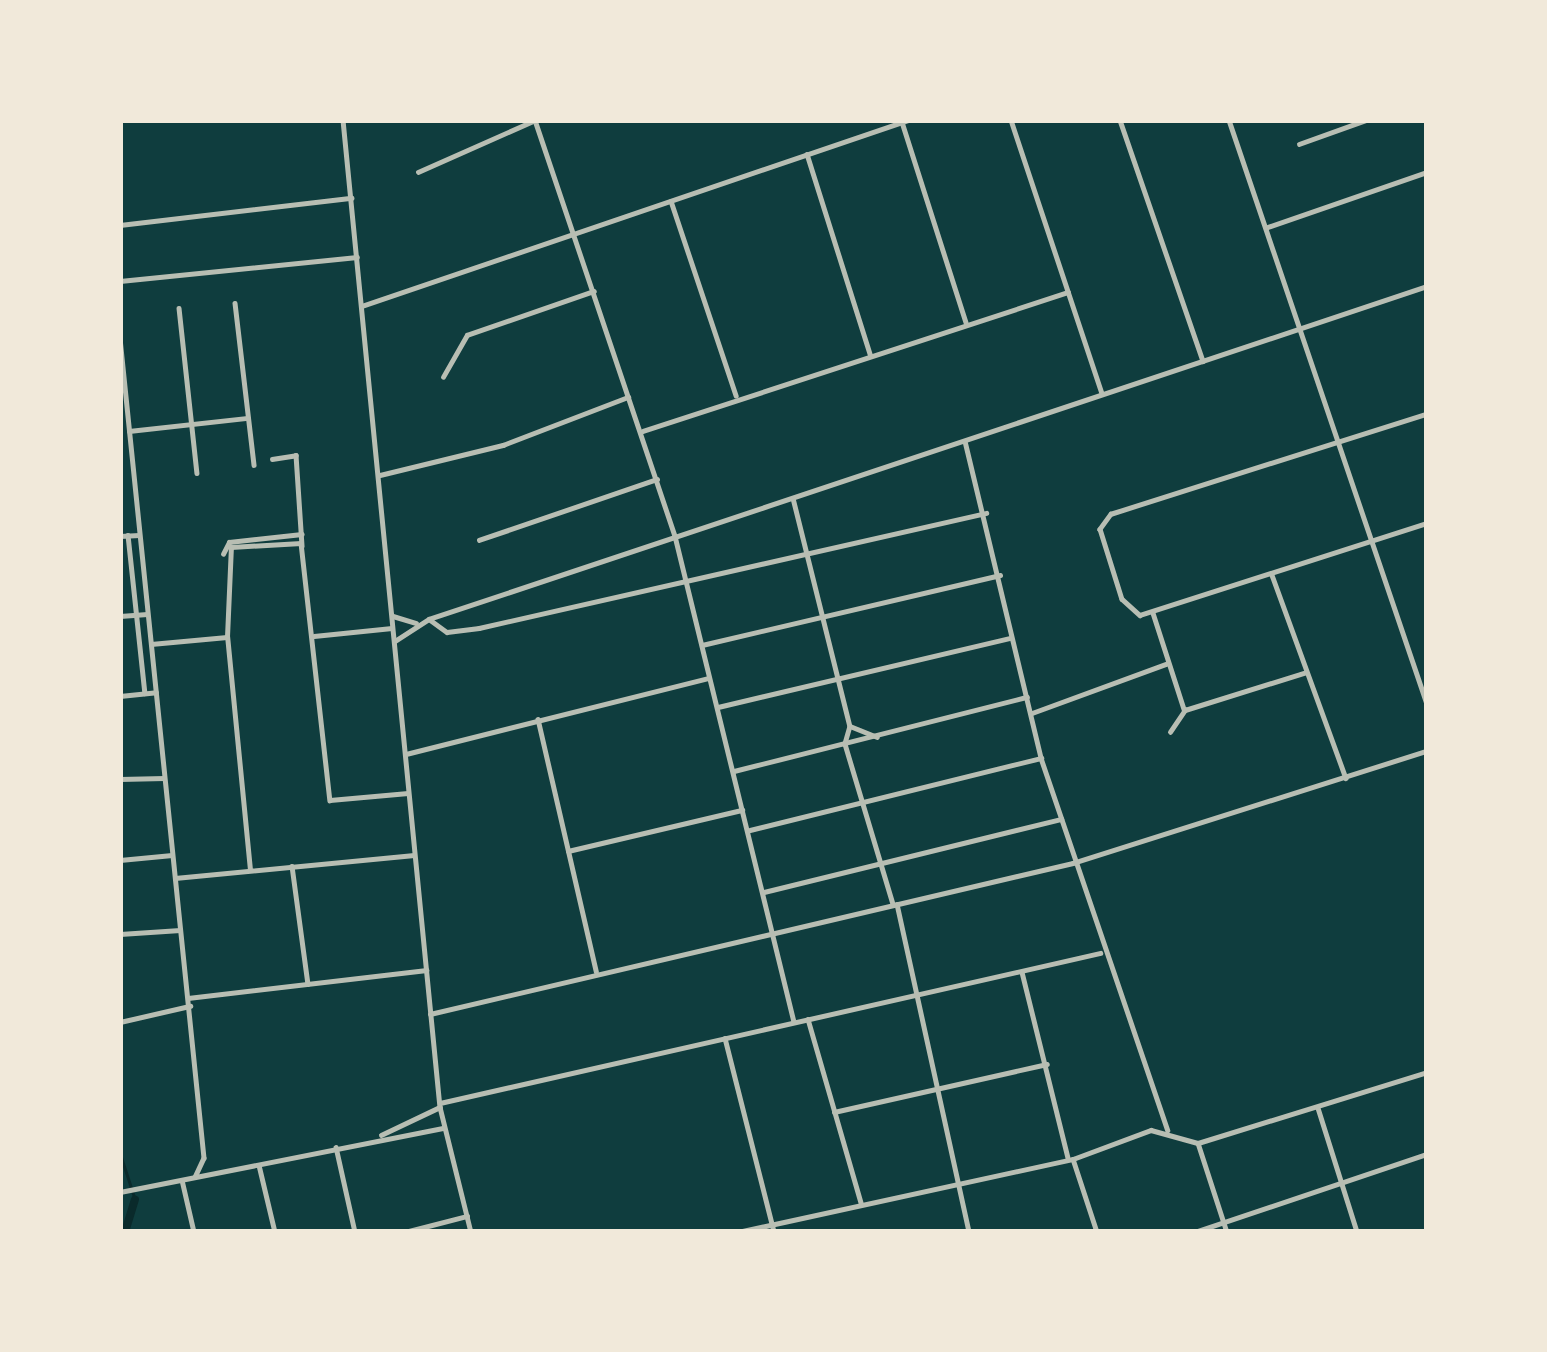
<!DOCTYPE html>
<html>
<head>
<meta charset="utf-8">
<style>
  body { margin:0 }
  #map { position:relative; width:1547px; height:1352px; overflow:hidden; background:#0f3d3e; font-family:"Exo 2",sans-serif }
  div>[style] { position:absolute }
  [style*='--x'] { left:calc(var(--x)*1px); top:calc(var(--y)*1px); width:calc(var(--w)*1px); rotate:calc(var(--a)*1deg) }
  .stream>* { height:3px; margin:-1.5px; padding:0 1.5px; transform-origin:1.5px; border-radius:1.5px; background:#0a2a2b }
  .canal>* { height:8px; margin:-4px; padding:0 4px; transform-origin:4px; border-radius:4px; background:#0a2a2b }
  .minor>* { height:4.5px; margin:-2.25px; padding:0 2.25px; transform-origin:2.25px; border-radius:2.25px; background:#b8beb3 }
  .tertiary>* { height:4.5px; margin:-2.25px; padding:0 2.25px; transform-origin:2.25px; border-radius:2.25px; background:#b8beb3 }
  span { translate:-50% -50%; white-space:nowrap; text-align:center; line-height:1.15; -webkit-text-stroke:12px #f1e9da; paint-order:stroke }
  .frame { position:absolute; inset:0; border:123px solid #f1e9da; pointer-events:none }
</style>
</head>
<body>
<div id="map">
  <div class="stream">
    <div style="--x:120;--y:1154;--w:48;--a:71.9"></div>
  </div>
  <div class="canal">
    <div style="--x:125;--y:1232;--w:34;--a:-73"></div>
  </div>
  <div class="minor">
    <div style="--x:535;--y:120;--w:439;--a:71.4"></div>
    <div style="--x:675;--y:536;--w:500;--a:76.24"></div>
    <div style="--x:1011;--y:120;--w:288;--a:71.6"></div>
    <div style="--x:1120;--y:120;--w:255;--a:71"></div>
    <div style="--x:1229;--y:120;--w:617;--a:71.27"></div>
    <div style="--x:902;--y:122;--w:210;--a:72.3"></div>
    <div style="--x:1299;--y:144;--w:71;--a:-19.7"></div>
    <div style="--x:807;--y:154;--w:210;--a:72.5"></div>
    <div style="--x:418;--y:172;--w:126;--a:-23.9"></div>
    <div style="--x:671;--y:201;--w:205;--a:71.5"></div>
    <div style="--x:1268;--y:227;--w:168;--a:-19.1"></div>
    <div style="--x:120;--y:281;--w:238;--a:-5.8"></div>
    <div style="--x:235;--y:303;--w:163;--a:83.3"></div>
    <div style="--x:362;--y:306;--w:577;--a:-18.81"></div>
    <div style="--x:179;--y:308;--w:166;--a:83.8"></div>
    <div style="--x:120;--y:338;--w:824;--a:84.15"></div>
    <div style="--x:204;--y:1158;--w:21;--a:115"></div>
    <div style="--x:443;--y:377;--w:48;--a:-60.3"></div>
    <div style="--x:467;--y:335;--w:134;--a:-19.1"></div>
    <div style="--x:1427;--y:414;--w:331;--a:162.4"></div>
    <div style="--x:1111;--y:514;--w:19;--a:126"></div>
    <div style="--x:1100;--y:529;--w:73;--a:72.6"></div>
    <div style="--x:1122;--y:599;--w:24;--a:42"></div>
    <div style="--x:1140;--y:615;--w:301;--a:-17.8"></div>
    <div style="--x:129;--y:431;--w:119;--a:-6.3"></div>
    <div style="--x:643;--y:431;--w:447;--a:-18.1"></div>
    <div style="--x:272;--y:459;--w:24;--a:-9"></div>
    <div style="--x:296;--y:455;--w:91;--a:86.2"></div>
    <div style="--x:380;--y:475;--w:127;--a:-13.7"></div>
    <div style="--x:503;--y:445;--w:134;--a:-21"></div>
    <div style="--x:793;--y:498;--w:235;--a:76"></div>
    <div style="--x:850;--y:726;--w:29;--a:22"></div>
    <div style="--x:128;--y:535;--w:159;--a:83.9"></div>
    <div style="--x:120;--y:536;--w:19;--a:-3"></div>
    <div style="--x:479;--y:540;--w:188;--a:-18.9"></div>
    <div style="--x:223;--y:554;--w:13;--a:-63"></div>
    <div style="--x:229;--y:542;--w:73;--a:-6.3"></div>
    <div style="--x:1272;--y:575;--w:216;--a:70"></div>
    <div style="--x:1153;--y:613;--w:101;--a:72.1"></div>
    <div style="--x:120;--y:616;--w:27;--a:-4"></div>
    <div style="--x:429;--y:619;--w:22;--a:36"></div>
    <div style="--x:447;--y:632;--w:32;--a:-7"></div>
    <div style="--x:479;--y:628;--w:520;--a:-12.78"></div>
    <div style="--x:314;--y:636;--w:78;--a:-5.9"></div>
    <div style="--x:151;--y:644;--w:76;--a:-5.3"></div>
    <div style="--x:702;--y:645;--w:306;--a:-13.2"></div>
    <div style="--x:120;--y:696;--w:36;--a:-6"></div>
    <div style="--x:718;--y:707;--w:300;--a:-13.3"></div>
    <div style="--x:1185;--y:710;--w:125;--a:-17.3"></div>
    <div style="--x:1032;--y:713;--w:143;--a:-20.1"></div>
    <div style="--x:538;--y:719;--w:259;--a:77"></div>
    <div style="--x:850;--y:726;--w:19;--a:106"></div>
    <div style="--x:845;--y:744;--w:167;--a:73.3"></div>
    <div style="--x:1170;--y:732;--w:27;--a:-56"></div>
    <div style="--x:406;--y:754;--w:312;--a:-14.1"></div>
    <div style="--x:734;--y:771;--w:302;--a:-14.2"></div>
    <div style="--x:120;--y:779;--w:44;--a:-1.3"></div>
    <div style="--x:750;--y:830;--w:300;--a:-13.9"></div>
    <div style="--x:568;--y:851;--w:179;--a:-13.3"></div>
    <div style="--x:120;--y:860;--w:52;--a:-5.5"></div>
    <div style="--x:292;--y:866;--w:119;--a:82.3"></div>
    <div style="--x:250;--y:870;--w:234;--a:-95.6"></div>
    <div style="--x:227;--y:637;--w:90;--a:-87.5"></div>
    <div style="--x:231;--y:547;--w:70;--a:-3.3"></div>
    <div style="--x:301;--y:543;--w:259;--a:83.6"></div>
    <div style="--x:330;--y:800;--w:78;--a:-5.1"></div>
    <div style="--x:175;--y:878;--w:240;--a:-5.5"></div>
    <div style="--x:764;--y:892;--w:306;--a:-13.8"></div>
    <div style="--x:897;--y:904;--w:336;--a:77.6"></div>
    <div style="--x:120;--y:934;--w:60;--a:-3.8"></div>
    <div style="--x:1022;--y:972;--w:192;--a:76.1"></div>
    <div style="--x:188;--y:998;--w:240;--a:-6.7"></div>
    <div style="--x:430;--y:1014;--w:660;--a:-13.22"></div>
    <div style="--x:1073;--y:863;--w:371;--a:-17.6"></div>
    <div style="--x:808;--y:1019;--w:191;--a:73.9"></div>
    <div style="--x:120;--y:1022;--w:72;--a:-12.9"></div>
    <div style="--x:725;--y:1038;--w:200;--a:75.8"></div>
    <div style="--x:440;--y:1103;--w:677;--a:-12.8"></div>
    <div style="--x:1318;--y:1108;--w:130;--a:72.5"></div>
    <div style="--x:834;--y:1112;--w:218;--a:-12.7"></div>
    <div style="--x:1198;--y:1143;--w:94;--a:72"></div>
    <div style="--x:336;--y:1147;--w:87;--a:77.4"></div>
    <div style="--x:1073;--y:1159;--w:77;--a:71.8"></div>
    <div style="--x:259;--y:1165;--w:69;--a:76.6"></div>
    <div style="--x:182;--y:1180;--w:53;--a:77"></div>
    <div style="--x:405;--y:1232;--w:64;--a:-14.5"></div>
    <div style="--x:1195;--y:1232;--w:245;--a:-18.6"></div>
  </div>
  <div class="tertiary">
    <div style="--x:343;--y:120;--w:992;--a:84.39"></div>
    <div style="--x:440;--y:1107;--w:129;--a:76.1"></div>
    <div style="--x:120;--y:225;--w:233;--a:-6.7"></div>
    <div style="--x:965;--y:441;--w:326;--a:76.5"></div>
    <div style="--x:1041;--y:758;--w:393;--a:71.2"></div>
    <div style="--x:393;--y:616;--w:24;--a:17"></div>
    <div style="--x:395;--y:641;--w:40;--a:-32.9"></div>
    <div style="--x:429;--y:619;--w:1052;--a:-18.45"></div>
    <div style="--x:381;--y:1135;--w:65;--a:-25.4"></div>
    <div style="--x:120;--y:1192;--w:330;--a:-11.2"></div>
    <div style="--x:738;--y:1232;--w:343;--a:-12.3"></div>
    <div style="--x:1073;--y:1159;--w:83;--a:-20.4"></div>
    <div style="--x:1151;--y:1130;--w:49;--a:15.5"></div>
    <div style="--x:1198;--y:1143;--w:240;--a:-17.2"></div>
  </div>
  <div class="frame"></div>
</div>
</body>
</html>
